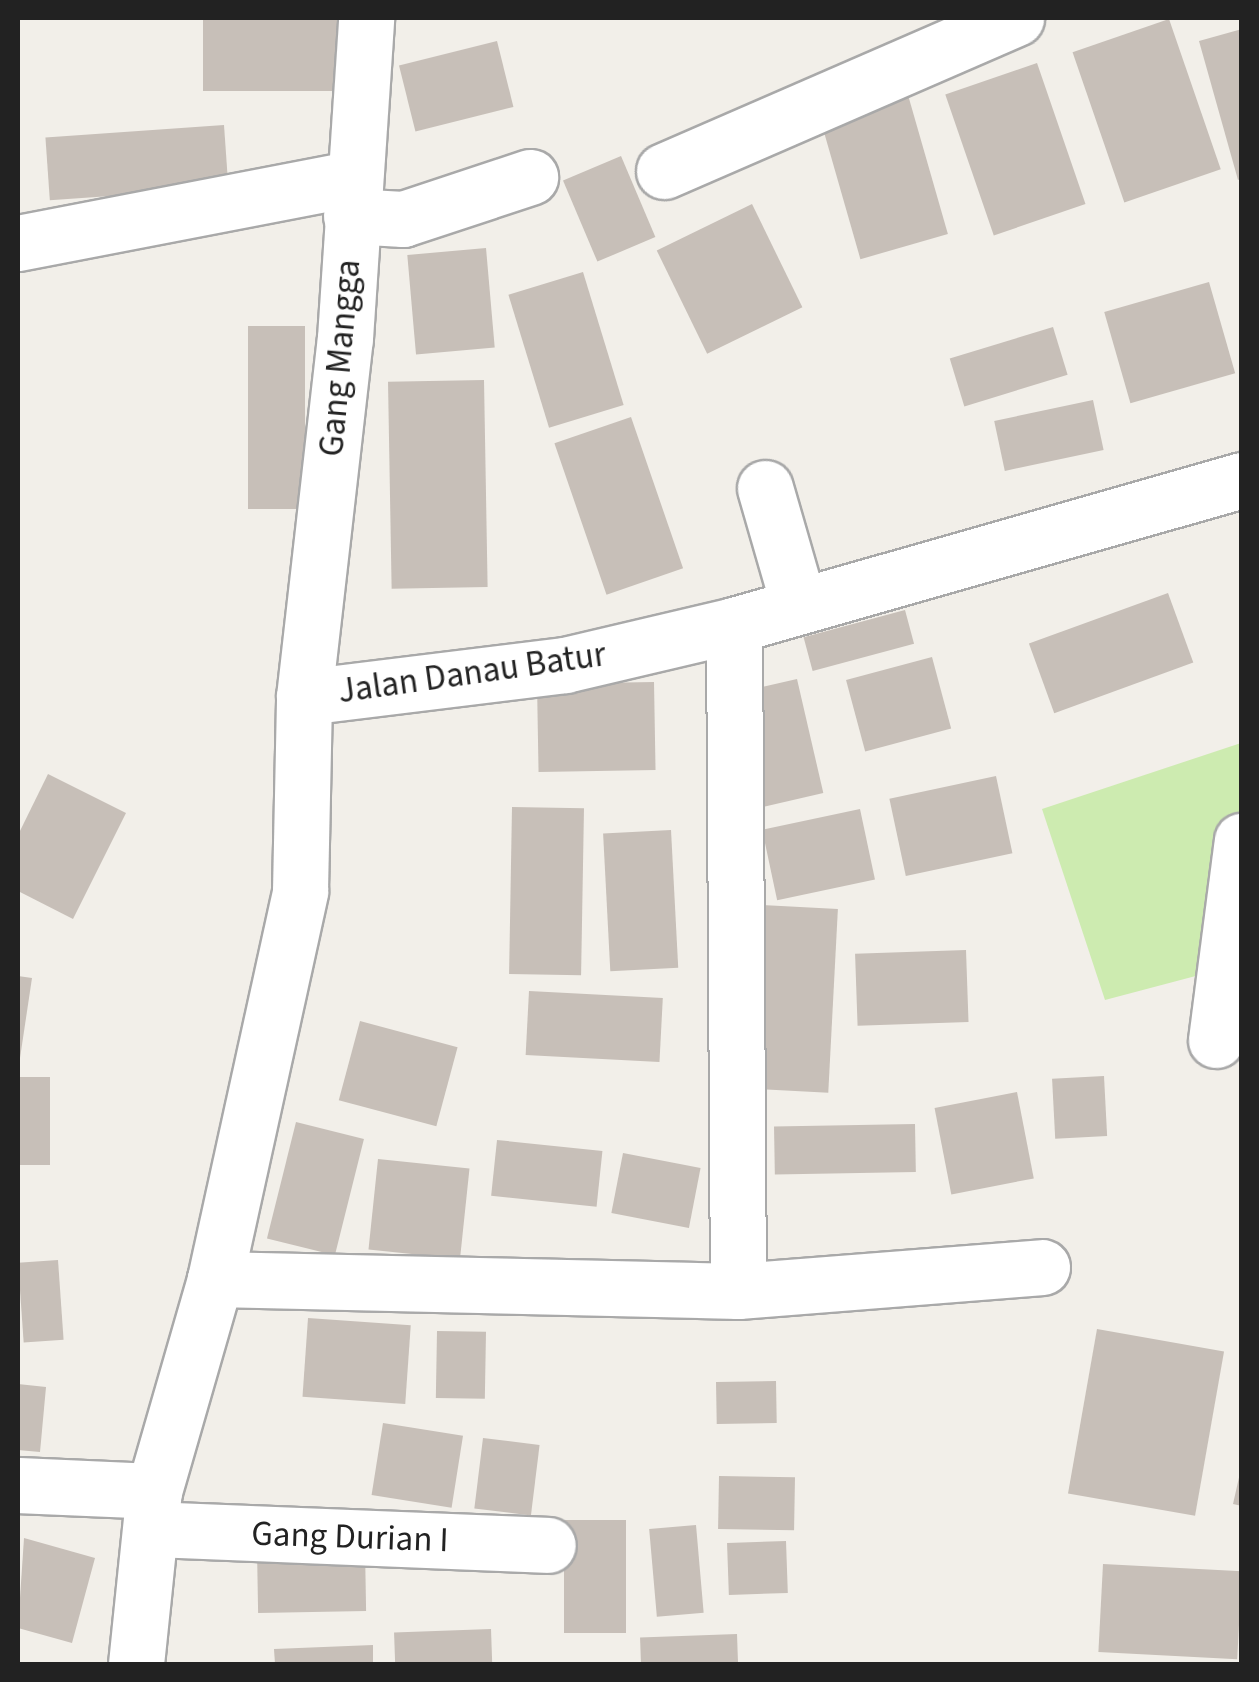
<!DOCTYPE html>
<html>
<head>
<meta charset="utf-8">
<style>
  body { margin:0 }
  #map { position:relative; width:1259px; height:1682px; overflow:hidden; background:#f2efe9; font-family:"Source Sans 3",sans-serif }
  div>[style] { position:absolute }
  [style*='--x'] { left:calc(var(--x)*1px); top:calc(var(--y)*1px); width:calc(var(--w)*1px); rotate:calc(var(--a)*1deg) }
  .grass>* { inset:0; background:#cdebb0 }
  .building>* { inset:0; background:#c7bfb8; transform-origin:0 0 }
  .roads { filter:drop-shadow(2px 0 #a9a9a9) drop-shadow(-2px 0 #a9a9a9) drop-shadow(0 2px #a9a9a9) drop-shadow(0 -2px #a9a9a9) }
  .minor>* { height:55px; margin:-27.5px; padding:0 27.5px; transform-origin:27.5px; border-radius:27.5px; background:#fff }
  span { translate:-50% -50%; white-space:nowrap; text-align:center; line-height:1.15; -webkit-text-stroke:8px #fff; paint-order:stroke }
  .street-label { font-size:35px; color:#222 }
  .frame { position:absolute; inset:0; border:20px solid #222; pointer-events:none }
</style>
</head>
<body>
<div id="map">
  <div class="grass">
    <div style="clip-path:polygon(1241px 743px,1241px 964px,1105px 1000px,1042px 809px)"></div>
  </div>
  <div class="building">
    <div style="left:203px;top:18px;width:135px;height:73px"></div>
    <div style="left:1169px;top:19px;width:159px;height:102px;rotate:71deg"></div>
    <div style="clip-path:polygon(1242px 29px,1242px 178px,1238px 180px,1199px 41px)"></div>
    <div style="left:497px;top:41px;width:68px;height:101px;rotate:76deg"></div>
    <div style="left:1037px;top:63px;width:149px;height:97px;rotate:71deg"></div>
    <div style="left:906px;top:88px;width:152px;height:91px;rotate:74deg"></div>
    <div style="left:224px;top:125px;width:63px;height:179px;rotate:86deg"></div>
    <div style="left:621px;top:156px;width:88px;height:63px;rotate:67deg"></div>
    <div style="left:752px;top:204px;width:115px;height:106px;rotate:64deg"></div>
    <div style="left:486px;top:248px;width:100px;height:79px;rotate:85deg"></div>
    <div style="left:583px;top:272px;width:139px;height:78px;rotate:73deg"></div>
    <div style="left:1209px;top:282px;width:95px;height:109px;rotate:74deg"></div>
    <div style="left:248px;top:326px;width:57px;height:183px"></div>
    <div style="left:1053px;top:327px;width:50px;height:108px;rotate:73deg"></div>
    <div style="left:484px;top:380px;width:207px;height:96px;rotate:89deg"></div>
    <div style="left:1093px;top:400px;width:51px;height:101px;rotate:78deg"></div>
    <div style="left:631px;top:417px;width:160px;height:81px;rotate:71deg"></div>
    <div style="left:1168px;top:593px;width:74px;height:148px;rotate:70deg"></div>
    <div style="left:905px;top:610px;width:35px;height:105px;rotate:75deg"></div>
    <div style="left:932px;top:657px;width:74px;height:89px;rotate:75deg"></div>
    <div style="left:797px;top:679px;width:117px;height:61px;rotate:77deg"></div>
    <div style="left:654px;top:682px;width:88px;height:117px;rotate:89deg"></div>
    <div style="clip-path:polygon(48px 774px,126px 813px,73px 919px,18px 891px,18px 835px)"></div>
    <div style="left:996px;top:776px;width:79px;height:109px;rotate:78deg"></div>
    <div style="left:512px;top:807px;width:72px;height:167px;rotate:1deg"></div>
    <div style="left:860px;top:809px;width:72px;height:100px;rotate:78deg"></div>
    <div style="left:671px;top:830px;width:138px;height:68px;rotate:87deg"></div>
    <div style="left:761px;top:905px;width:77px;height:184px;rotate:3deg"></div>
    <div style="left:966px;top:950px;width:72px;height:111px;rotate:88deg"></div>
    <div style="clip-path:polygon(18px 976px,32px 978px,20px 1058px,18px 1058px)"></div>
    <div style="left:529px;top:991px;width:134px;height:64px;rotate:3deg"></div>
    <div style="left:360px;top:1021px;width:101px;height:82px;rotate:15deg"></div>
    <div style="left:1104px;top:1076px;width:60px;height:52px;rotate:87deg"></div>
    <div style="left:18px;top:1077px;width:32px;height:88px"></div>
    <div style="left:1017px;top:1092px;width:88px;height:84px;rotate:79deg"></div>
    <div style="left:296px;top:1122px;width:70px;height:120px;rotate:14deg"></div>
    <div style="left:915px;top:1124px;width:48px;height:141px;rotate:89deg"></div>
    <div style="left:497px;top:1140px;width:106px;height:56px;rotate:6deg"></div>
    <div style="left:623px;top:1153px;width:79px;height:61px;rotate:11deg"></div>
    <div style="left:378px;top:1159px;width:92px;height:91px;rotate:6deg"></div>
    <div style="left:58px;top:1260px;width:80px;height:40px;rotate:86deg"></div>
    <div style="left:308px;top:1318px;width:103px;height:79px;rotate:4deg"></div>
    <div style="left:1097px;top:1329px;width:129px;height:167px;rotate:10deg"></div>
    <div style="left:437px;top:1331px;width:49px;height:67px;rotate:1deg"></div>
    <div style="left:776px;top:1381px;width:42px;height:60px;rotate:89deg"></div>
    <div style="clip-path:polygon(18px 1384px,46px 1387px,40px 1452px,18px 1450px)"></div>
    <div style="left:383px;top:1423px;width:81px;height:73px;rotate:9deg"></div>
    <div style="left:483px;top:1438px;width:57px;height:71px;rotate:7deg"></div>
    <div style="clip-path:polygon(1240px 1473px,1242px 1474px,1242px 1506px,1233px 1504px)"></div>
    <div style="left:719px;top:1476px;width:76px;height:53px;rotate:1deg"></div>
    <div style="left:626px;top:1520px;width:113px;height:62px;rotate:90deg"></div>
    <div style="left:696px;top:1525px;width:88px;height:47px;rotate:85deg"></div>
    <div style="clip-path:polygon(24px 1538px,95px 1558px,72px 1643px,18px 1628px)"></div>
    <div style="left:786px;top:1541px;width:52px;height:59px;rotate:88deg"></div>
    <div style="left:365px;top:1548px;width:63px;height:108px;rotate:89deg"></div>
    <div style="left:1103px;top:1564px;width:139px;height:88px;rotate:3deg"></div>
    <div style="left:491px;top:1629px;width:35px;height:97px;rotate:88deg"></div>
    <div style="left:737px;top:1634px;width:30px;height:97px;rotate:88deg"></div>
    <div style="clip-path:polygon(373px 1645px,373px 1664px,275px 1664px,274px 1649px)"></div>
  </div>
  <div class="roads">
    <div class="minor">
      <div style="--x:664;--y:171;--w:384;--a:-23.5"></div>
      <div style="--x:351;--y:216;--w:52;--a:3.3"></div>
      <div style="--x:403;--y:219;--w:134;--a:-18.3"></div>
      <div style="--x:18;--y:243;--w:342;--a:-10.9"></div>
      <div style="--x:765;--y:488;--w:119;--a:73.9"></div>
      <div style="--x:734;--y:625;--w:666;--a:89.66"></div>
      <div style="--x:304;--y:697;--w:263;--a:-7"></div>
      <div style="--x:565;--y:665;--w:174;--a:-13.3"></div>
      <div style="--x:734;--y:625;--w:528;--a:-15.93"></div>
      <div style="--x:1216;--y:1040;--w:201;--a:-82.6"></div>
      <div style="--x:215;--y:1279;--w:523;--a:1.31"></div>
      <div style="--x:738;--y:1291;--w:305;--a:-4.5"></div>
      <div style="--x:18;--y:1485;--w:136;--a:2.5"></div>
      <div style="--x:151;--y:1529;--w:397;--a:2.3"></div>
      <div style="--x:136;--y:1664;--w:174;--a:-84.1"></div>
      <div style="--x:154;--y:1491;--w:221;--a:-73.9"></div>
      <div style="--x:215;--y:1279;--w:397;--a:-77.6"></div>
      <div style="--x:300;--y:891;--w:194;--a:-88.8"></div>
      <div style="--x:304;--y:697;--w:361;--a:-83.5"></div>
      <div style="--x:345;--y:338;--w:321;--a:-86.2"></div>
    </div>
  </div>
  <div class="street-label">
    <span style="left:340px;top:358px;rotate:-85deg">Gang Mangga</span>
    <span style="left:472px;top:673px;rotate:-8deg">Jalan Danau Batur</span>
    <span style="left:350px;top:1537px;rotate:2deg">Gang Durian I</span>
  </div>
  <div class="frame"></div>
</div>
</body>
</html>
